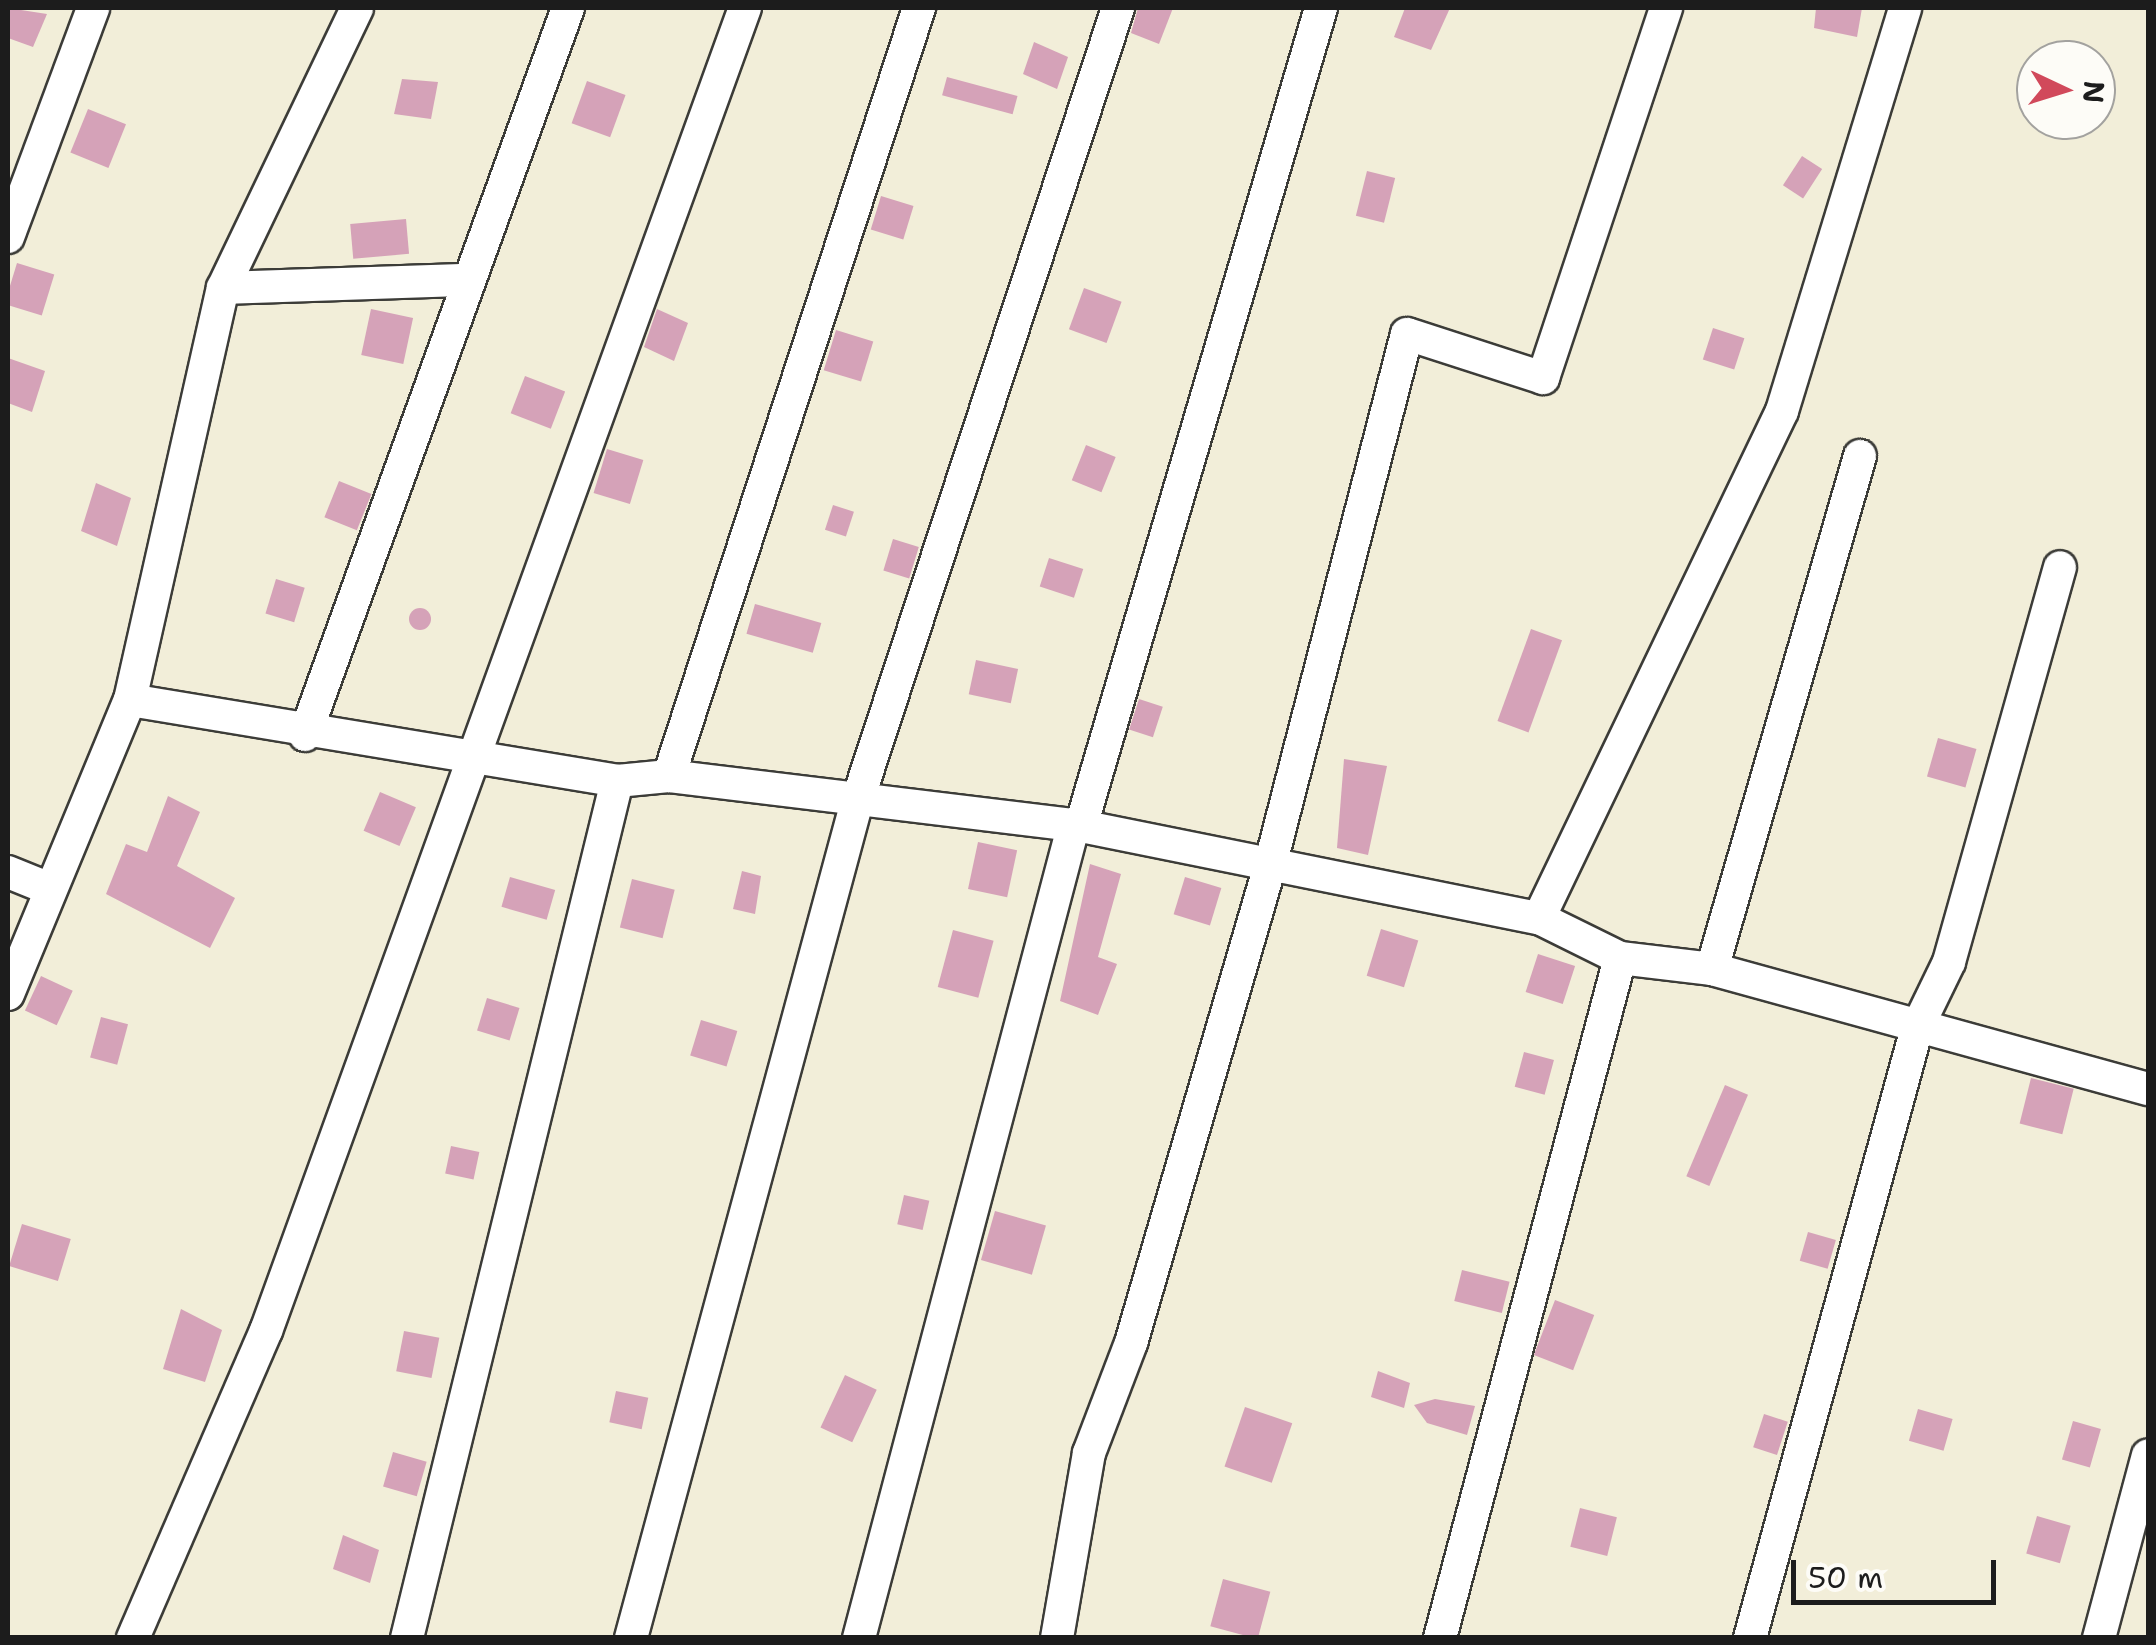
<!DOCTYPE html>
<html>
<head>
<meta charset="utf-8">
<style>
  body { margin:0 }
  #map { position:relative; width:2156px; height:1645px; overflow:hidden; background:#f2eed9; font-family:"Shantell Sans",sans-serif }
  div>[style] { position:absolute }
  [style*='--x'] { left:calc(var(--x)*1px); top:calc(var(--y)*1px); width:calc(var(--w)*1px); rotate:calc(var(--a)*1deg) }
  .building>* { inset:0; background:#d5a2b8; transform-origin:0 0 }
  .round { border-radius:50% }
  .roads { filter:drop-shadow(2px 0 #3c3c38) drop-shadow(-2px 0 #3c3c38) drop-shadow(0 2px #3c3c38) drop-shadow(0 -2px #3c3c38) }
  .minor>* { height:32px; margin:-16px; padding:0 16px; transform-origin:16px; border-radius:16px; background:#fff }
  span { translate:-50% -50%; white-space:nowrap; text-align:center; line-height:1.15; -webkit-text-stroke:8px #fdfcf7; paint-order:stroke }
  .frame { position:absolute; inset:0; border:10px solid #1c1c1c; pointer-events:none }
  .north { position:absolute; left:2016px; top:40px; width:100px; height:100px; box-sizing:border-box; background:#fdfcf7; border:2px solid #a3a29f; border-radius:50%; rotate:94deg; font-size:28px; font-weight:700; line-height:40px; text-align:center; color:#1c1c1c }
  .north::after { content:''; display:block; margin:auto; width:35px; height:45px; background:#d1495b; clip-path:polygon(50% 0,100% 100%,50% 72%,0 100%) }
  .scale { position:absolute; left:1791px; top:1560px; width:205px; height:45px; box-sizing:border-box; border:5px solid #1c1c1c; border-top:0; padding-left:12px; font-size:30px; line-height:35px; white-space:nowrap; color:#1c1c1c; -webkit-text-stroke:8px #fdfcf7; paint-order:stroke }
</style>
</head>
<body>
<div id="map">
  <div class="building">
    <div style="clip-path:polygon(8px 8px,47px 14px,33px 47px,8px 38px)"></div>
    <div style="clip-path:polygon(1138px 8px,1173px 8px,1159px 44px,1131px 33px)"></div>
    <div style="clip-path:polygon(1405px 8px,1450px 8px,1431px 50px,1394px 37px)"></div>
    <div style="clip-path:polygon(1816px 8px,1862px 8px,1857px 37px,1814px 28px)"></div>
    <div style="clip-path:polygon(1034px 42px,1068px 57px,1057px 89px,1023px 74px)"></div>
    <div style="left:947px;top:77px;width:73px;height:19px;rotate:15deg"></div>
    <div style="clip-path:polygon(402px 79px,438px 82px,431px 119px,394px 114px)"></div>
    <div style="left:587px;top:81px;width:41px;height:45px;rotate:20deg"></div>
    <div style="left:88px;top:109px;width:41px;height:47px;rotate:22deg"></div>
    <div style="left:1802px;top:156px;width:24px;height:35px;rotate:33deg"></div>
    <div style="left:1367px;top:171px;width:29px;height:46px;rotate:14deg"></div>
    <div style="left:881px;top:196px;width:34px;height:35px;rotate:17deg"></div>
    <div style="left:406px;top:219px;width:35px;height:56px;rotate:85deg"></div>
    <div style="left:17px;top:263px;width:39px;height:43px;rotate:17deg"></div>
    <div style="left:1084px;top:288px;width:40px;height:44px;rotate:20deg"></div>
    <div style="left:371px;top:309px;width:43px;height:47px;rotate:12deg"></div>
    <div style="clip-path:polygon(657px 309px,688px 323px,674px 361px,644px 347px)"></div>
    <div style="left:1713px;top:328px;width:33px;height:33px;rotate:18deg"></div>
    <div style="left:836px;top:330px;width:39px;height:42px;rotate:17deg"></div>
    <div style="clip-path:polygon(8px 358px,45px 371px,32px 412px,8px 403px)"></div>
    <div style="left:525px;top:376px;width:43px;height:40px;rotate:21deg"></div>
    <div style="left:1086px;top:445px;width:32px;height:38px;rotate:22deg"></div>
    <div style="left:607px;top:449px;width:38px;height:46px;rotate:17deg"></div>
    <div style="left:339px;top:481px;width:35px;height:39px;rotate:22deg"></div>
    <div style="clip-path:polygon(96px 483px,131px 498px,117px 546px,81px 531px)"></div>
    <div style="left:833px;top:505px;width:22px;height:26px;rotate:18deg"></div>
    <div style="left:893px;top:539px;width:27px;height:33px;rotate:17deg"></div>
    <div style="left:1049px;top:558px;width:36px;height:30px;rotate:18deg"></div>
    <div style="left:276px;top:579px;width:30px;height:36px;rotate:17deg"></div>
    <div style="left:755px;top:604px;width:69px;height:31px;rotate:16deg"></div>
    <div class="round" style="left:409px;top:608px;width:22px;height:22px"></div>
    <div style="left:1531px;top:629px;width:33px;height:98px;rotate:20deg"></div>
    <div style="left:976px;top:660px;width:43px;height:35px;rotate:12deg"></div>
    <div style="left:1139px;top:699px;width:25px;height:32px;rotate:18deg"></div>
    <div style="left:1938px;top:738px;width:40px;height:40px;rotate:16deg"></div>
    <div style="clip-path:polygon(1344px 759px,1387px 766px,1368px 855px,1337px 848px)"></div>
    <div style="left:380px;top:792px;width:39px;height:42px;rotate:23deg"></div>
    <div style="clip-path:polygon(168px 796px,200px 812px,177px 866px,235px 898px,210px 948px,106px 894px,126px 844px,147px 852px)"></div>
    <div style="left:978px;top:842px;width:40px;height:48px;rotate:12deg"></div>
    <div style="clip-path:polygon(1090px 864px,1121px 874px,1098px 957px,1117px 964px,1098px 1015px,1060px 1001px)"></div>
    <div style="clip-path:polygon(742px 871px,761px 876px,755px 914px,733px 909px)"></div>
    <div style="left:510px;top:877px;width:47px;height:31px;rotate:16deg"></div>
    <div style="left:1185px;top:877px;width:38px;height:39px;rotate:17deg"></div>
    <div style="left:632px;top:879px;width:44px;height:50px;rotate:14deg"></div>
    <div style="left:1381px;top:929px;width:39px;height:49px;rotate:17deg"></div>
    <div style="left:953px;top:930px;width:42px;height:59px;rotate:15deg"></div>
    <div style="left:1538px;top:954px;width:39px;height:40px;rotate:18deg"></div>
    <div style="left:41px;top:976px;width:35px;height:38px;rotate:25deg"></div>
    <div style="left:487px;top:998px;width:34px;height:34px;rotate:17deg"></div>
    <div style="left:101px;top:1017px;width:28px;height:42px;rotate:15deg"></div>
    <div style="left:701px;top:1020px;width:38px;height:37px;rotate:17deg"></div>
    <div style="left:1524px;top:1052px;width:31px;height:36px;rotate:15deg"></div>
    <div style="left:2031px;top:1078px;width:44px;height:47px;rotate:14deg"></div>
    <div style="left:1725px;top:1085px;width:25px;height:99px;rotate:23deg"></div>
    <div style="left:451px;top:1146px;width:29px;height:28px;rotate:12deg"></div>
    <div style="left:904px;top:1195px;width:26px;height:30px;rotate:13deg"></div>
    <div style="left:995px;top:1211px;width:53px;height:51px;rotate:16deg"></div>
    <div style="left:22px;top:1224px;width:51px;height:44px;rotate:17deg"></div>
    <div style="left:1808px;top:1232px;width:29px;height:30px;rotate:16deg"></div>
    <div style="left:1462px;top:1270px;width:49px;height:32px;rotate:14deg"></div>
    <div style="left:1555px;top:1300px;width:42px;height:59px;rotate:21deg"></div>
    <div style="clip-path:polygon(181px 1309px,222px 1330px,205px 1382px,163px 1369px)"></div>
    <div style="left:404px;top:1331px;width:36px;height:41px;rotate:11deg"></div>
    <div style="clip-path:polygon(1378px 1371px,1410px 1383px,1404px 1408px,1371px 1397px)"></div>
    <div style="left:845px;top:1375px;width:35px;height:58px;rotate:25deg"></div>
    <div style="left:616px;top:1391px;width:33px;height:32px;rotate:12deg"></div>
    <div style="clip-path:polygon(1435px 1399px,1475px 1406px,1467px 1435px,1427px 1423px,1414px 1405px)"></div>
    <div style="left:1245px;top:1407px;width:50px;height:63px;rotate:19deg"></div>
    <div style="left:1918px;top:1409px;width:36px;height:33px;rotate:16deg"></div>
    <div style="left:1764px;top:1414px;width:25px;height:35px;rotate:18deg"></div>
    <div style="left:2073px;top:1421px;width:29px;height:40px;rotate:16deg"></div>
    <div style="left:393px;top:1452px;width:35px;height:36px;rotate:16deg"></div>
    <div style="left:1580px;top:1508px;width:38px;height:40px;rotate:14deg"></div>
    <div style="left:2037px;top:1516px;width:35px;height:39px;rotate:16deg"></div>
    <div style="clip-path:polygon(343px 1535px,379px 1550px,370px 1583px,333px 1569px)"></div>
    <div style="left:1223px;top:1579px;width:49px;height:49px;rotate:15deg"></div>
  </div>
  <div class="roads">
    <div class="minor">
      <div style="--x:8;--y:237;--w:244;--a:-69.6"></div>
      <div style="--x:223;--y:288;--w:245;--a:-1.9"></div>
      <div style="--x:130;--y:700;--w:494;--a:9.4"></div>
      <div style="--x:617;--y:781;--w:52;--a:-5.5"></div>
      <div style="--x:669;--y:776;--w:415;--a:6.9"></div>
      <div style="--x:1081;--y:826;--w:467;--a:11.4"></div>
      <div style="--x:1539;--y:918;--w:90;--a:26.3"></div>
      <div style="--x:1620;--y:958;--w:93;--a:6.8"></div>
      <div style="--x:1712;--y:969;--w:452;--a:15.4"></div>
      <div style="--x:305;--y:735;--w:773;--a:-70.11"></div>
      <div style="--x:669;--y:776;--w:808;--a:-71.97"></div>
      <div style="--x:1081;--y:826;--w:852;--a:-73.65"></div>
      <div style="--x:8;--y:872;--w:40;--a:22"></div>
      <div style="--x:1539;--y:918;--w:562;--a:-64.39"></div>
      <div style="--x:1782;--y:411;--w:421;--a:-73"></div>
      <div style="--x:1712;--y:969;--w:534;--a:-73.91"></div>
      <div style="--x:8;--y:994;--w:318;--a:-67.5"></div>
      <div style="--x:130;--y:700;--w:422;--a:-77.3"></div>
      <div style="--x:223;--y:288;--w:310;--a:-64.4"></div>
      <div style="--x:133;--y:1638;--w:335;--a:-66.6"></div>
      <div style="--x:266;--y:1331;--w:1407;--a:-70.1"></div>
      <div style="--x:407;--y:1638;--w:882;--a:-76.23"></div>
      <div style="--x:631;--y:1638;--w:863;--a:-74.88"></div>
      <div style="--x:856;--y:805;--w:839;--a:-71.8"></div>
      <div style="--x:859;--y:1638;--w:835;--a:-75.21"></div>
      <div style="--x:1057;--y:1638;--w:188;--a:-80.2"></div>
      <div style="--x:1089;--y:1453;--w:118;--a:-69.1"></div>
      <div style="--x:1131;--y:1343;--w:501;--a:-73.77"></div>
      <div style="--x:1271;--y:862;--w:545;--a:-75.56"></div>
      <div style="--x:1407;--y:334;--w:143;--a:17.9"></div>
      <div style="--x:1543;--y:378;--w:390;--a:-71.6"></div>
      <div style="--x:1440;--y:1638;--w:703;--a:-75.17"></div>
      <div style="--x:1750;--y:1638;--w:632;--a:-74.69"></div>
      <div style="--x:1917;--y:1028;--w:73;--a:-64.1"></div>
      <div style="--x:1949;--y:962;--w:410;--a:-74.3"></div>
      <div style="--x:2099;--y:1638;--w:189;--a:-75"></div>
    </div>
  </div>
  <div class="frame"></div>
  <div class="north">N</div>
  <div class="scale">50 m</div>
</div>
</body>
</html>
